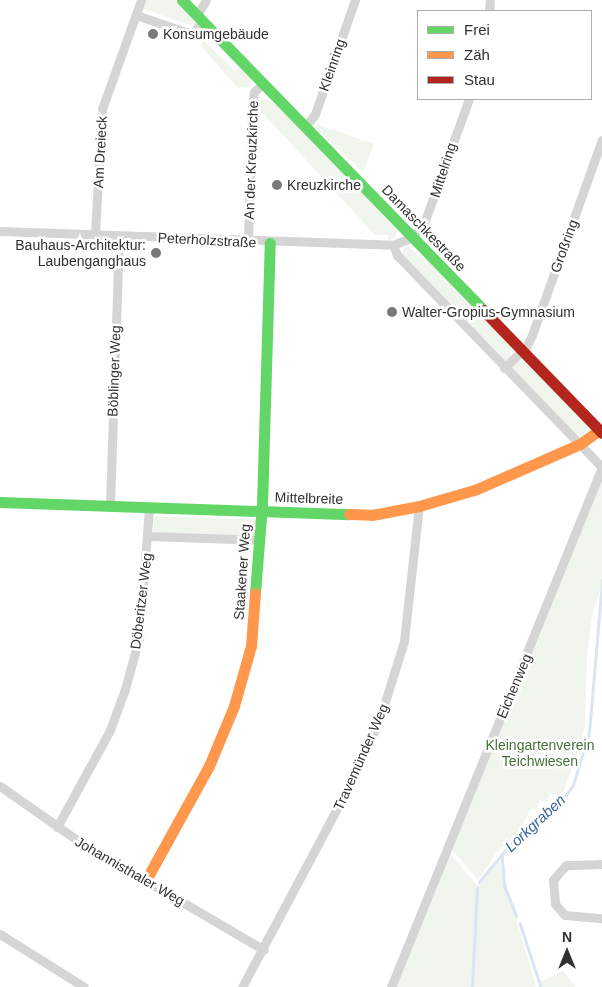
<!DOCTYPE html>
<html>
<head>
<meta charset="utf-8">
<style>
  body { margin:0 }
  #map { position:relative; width:602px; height:987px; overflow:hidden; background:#fff; font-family:Arial,sans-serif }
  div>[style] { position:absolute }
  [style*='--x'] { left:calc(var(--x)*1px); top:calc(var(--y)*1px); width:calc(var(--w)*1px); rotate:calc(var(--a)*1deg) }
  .green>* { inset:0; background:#f0f6ed; transform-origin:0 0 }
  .stream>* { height:2.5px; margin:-1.25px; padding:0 1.25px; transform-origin:1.25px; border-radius:1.25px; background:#d9e5f4 }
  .street>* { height:9px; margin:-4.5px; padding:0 4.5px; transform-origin:4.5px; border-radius:4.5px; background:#d5d5d5 }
  .fast>* { height:11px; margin:-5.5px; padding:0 5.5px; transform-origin:5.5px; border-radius:5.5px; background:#63d668 }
  .slow>* { height:11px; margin:-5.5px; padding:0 5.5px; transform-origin:5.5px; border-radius:5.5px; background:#ff974d }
  .jam>* { height:11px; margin:-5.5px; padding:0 5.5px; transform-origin:5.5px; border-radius:5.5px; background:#b3261e }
  .dots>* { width:14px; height:14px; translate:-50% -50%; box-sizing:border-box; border:2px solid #fff; border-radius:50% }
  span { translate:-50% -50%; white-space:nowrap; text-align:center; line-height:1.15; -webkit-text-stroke:5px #fff; paint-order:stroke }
  .poi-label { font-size:14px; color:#313131 }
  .left { translate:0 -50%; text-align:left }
  .right { translate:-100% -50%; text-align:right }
  .street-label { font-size:14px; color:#313131 }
  .park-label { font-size:14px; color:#4a703a }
  .water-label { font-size:15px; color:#38639a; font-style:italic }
  .legend { position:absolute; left:417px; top:10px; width:175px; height:90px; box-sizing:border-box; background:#fff; border:1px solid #adadad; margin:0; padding:6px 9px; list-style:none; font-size:15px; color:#313131 }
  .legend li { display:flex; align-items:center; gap:10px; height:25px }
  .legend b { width:25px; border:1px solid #adadad }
  .north { position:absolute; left:542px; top:927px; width:50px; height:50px; -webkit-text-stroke:4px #fff; paint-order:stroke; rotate:0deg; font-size:14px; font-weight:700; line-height:20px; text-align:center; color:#313131 }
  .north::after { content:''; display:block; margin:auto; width:18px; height:22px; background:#313131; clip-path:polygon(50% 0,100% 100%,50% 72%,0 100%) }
</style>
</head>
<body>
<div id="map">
  <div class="green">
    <div style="clip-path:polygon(144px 0,176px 0,197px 21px,195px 27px,141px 8px)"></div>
    <div style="clip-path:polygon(203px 40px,235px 71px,240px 66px,251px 78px,250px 87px,238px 88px,201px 46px)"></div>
    <div style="clip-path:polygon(265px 99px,280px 107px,397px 230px,396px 237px,388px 241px,388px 235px,375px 235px,258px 108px,261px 100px)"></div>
    <div style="clip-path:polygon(316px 124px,374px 144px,363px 172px,315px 127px)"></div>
    <div style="clip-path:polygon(409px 247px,423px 259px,426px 257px,513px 347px,509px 359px,503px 361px,498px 357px,500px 354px,402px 255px,404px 248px)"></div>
    <div style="clip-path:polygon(517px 360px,527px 363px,587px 424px,585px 435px,575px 434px,510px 367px)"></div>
    <div style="clip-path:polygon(602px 474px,602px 584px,592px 616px,587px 658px,585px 725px,581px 743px,564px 790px,558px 796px,550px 793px,547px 803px,540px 800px,536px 810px,532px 808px,516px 835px,497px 852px,478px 880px,449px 846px,485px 767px)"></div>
    <div style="left:154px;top:516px;width:103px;height:18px;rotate:2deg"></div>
    <div style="clip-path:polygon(448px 851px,477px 885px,495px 860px,500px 863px,536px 987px,396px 987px)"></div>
    <div style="clip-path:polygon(563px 971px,576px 987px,539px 987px,539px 982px)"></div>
  </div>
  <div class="stream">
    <div style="--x:502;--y:854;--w:33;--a:85"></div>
    <div style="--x:505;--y:887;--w:31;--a:68"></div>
    <div style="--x:479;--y:882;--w:55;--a:-50.2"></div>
    <div style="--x:514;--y:840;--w:69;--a:-40.9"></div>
    <div style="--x:566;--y:795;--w:12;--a:-55"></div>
    <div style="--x:573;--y:785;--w:54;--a:-72.9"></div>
    <div style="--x:589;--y:733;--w:153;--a:-85.1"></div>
    <div style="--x:520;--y:923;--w:67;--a:71.8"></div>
    <div style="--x:472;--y:987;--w:99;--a:-87.1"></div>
  </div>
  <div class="street">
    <div style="--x:489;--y:11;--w:11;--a:-85"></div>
    <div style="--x:136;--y:15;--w:56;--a:18.8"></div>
    <div style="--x:189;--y:33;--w:4;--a:0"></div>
    <div style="--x:193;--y:33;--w:16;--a:-50"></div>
    <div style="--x:197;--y:15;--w:17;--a:-59"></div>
    <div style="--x:305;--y:127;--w:16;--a:-52"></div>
    <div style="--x:315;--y:114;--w:121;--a:-70.7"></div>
    <div style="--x:0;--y:231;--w:393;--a:2"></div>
    <div style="--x:393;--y:245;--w:21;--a:-23"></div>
    <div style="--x:412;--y:237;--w:16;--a:-45"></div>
    <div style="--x:423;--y:226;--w:135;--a:-70.1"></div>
    <div style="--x:95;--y:234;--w:125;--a:-86.8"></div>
    <div style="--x:102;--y:109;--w:116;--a:-70.3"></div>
    <div style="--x:248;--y:241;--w:136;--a:-88.3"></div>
    <div style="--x:252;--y:105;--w:13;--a:-81"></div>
    <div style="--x:254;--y:92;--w:13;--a:-45"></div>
    <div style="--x:393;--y:245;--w:11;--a:68"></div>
    <div style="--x:397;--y:255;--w:295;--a:46"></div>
    <div style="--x:504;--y:368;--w:30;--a:-44"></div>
    <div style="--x:526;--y:347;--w:13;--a:-63"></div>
    <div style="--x:532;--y:335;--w:207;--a:-70.3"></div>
    <div style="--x:110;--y:506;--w:270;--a:-88.1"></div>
    <div style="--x:148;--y:536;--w:112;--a:2"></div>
    <div style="--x:0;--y:786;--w:98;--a:35"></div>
    <div style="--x:80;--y:842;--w:213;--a:30.4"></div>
    <div style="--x:57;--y:827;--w:111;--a:-61.3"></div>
    <div style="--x:110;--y:730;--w:44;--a:-69.9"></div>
    <div style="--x:125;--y:689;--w:53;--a:-74.6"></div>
    <div style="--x:139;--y:638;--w:131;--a:-85.6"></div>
    <div style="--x:602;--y:864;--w:36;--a:178"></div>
    <div style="--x:566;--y:865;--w:20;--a:131"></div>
    <div style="--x:553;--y:880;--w:24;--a:85"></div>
    <div style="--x:555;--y:904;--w:15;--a:48"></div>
    <div style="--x:565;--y:915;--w:37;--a:5"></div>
    <div style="--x:0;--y:934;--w:99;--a:32.2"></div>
    <div style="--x:242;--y:987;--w:225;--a:-62"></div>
    <div style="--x:348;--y:788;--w:74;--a:-65.2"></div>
    <div style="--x:379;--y:721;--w:84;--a:-72.6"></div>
    <div style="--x:404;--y:641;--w:136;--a:-83.7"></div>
    <div style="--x:391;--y:987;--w:561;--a:-67.91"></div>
  </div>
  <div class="fast">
    <div style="--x:182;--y:0;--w:432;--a:45.8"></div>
    <div style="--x:0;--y:502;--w:349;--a:2"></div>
    <div style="--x:255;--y:593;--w:88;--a:-85.5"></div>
    <div style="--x:262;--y:505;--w:262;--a:-88.3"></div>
  </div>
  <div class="slow">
    <div style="--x:349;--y:514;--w:23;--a:2"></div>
    <div style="--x:372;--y:515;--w:48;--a:-10.8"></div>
    <div style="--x:419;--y:506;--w:60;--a:-16.3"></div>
    <div style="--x:477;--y:489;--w:112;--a:-23.6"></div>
    <div style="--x:580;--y:444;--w:24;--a:-36"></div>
    <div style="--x:146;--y:880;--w:130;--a:-61.1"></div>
    <div style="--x:209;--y:766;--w:65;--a:-67.4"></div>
    <div style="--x:234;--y:706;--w:62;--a:-74.2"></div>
    <div style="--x:251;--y:646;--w:53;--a:-85.7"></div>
  </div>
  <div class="jam">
    <div style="--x:483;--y:310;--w:171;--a:45.9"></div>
  </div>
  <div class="dots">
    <div style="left:153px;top:34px;background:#797979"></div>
    <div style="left:277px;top:185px;background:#797979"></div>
    <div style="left:156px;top:253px;background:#797979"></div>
    <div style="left:392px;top:312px;background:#797979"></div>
  </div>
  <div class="poi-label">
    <span class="left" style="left:163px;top:34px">Konsumgebäude</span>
    <span class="left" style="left:287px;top:185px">Kreuzkirche</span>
    <span class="right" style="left:146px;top:253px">Bauhaus-Architektur:<br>Laubenganghaus</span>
    <span class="left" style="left:402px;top:312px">Walter-Gropius-Gymnasium</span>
  </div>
  <div class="street-label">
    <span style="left:332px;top:65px;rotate:-71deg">Kleinring</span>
    <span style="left:100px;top:152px;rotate:-87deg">Am Dreieck</span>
    <span style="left:251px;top:160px;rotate:-88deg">An der Kreuzkirche</span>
    <span style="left:443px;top:170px;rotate:-72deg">Mittelring</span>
    <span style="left:424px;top:228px;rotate:46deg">Damaschkestraße</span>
    <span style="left:207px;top:240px;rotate:3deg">Peterholzstraße</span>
    <span style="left:564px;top:246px;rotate:-70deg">Großring</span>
    <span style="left:114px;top:371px;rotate:-88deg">Böblinger Weg</span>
    <span style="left:309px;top:498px;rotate:2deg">Mittelbreite</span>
    <span style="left:242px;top:572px;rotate:-86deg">Staakener Weg</span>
    <span style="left:141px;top:601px;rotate:-83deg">Döberitzer Weg</span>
    <span style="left:514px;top:686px;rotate:-67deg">Eichenweg</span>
    <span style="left:361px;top:757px;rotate:-66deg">Travemünder Weg</span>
    <span style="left:130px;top:871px;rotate:30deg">Johannisthaler Weg</span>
  </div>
  <div class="park-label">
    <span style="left:540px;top:753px">Kleingartenverein<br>Teichwiesen</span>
  </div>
  <div class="water-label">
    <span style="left:535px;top:823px;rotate:-43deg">Lorkgraben</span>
  </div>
  <ul class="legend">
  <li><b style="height:6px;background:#63d668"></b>Frei</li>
  <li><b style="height:6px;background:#ff974d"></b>Zäh</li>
  <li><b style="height:6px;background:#b3261e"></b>Stau</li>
  </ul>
  <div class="north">N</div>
</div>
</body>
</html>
